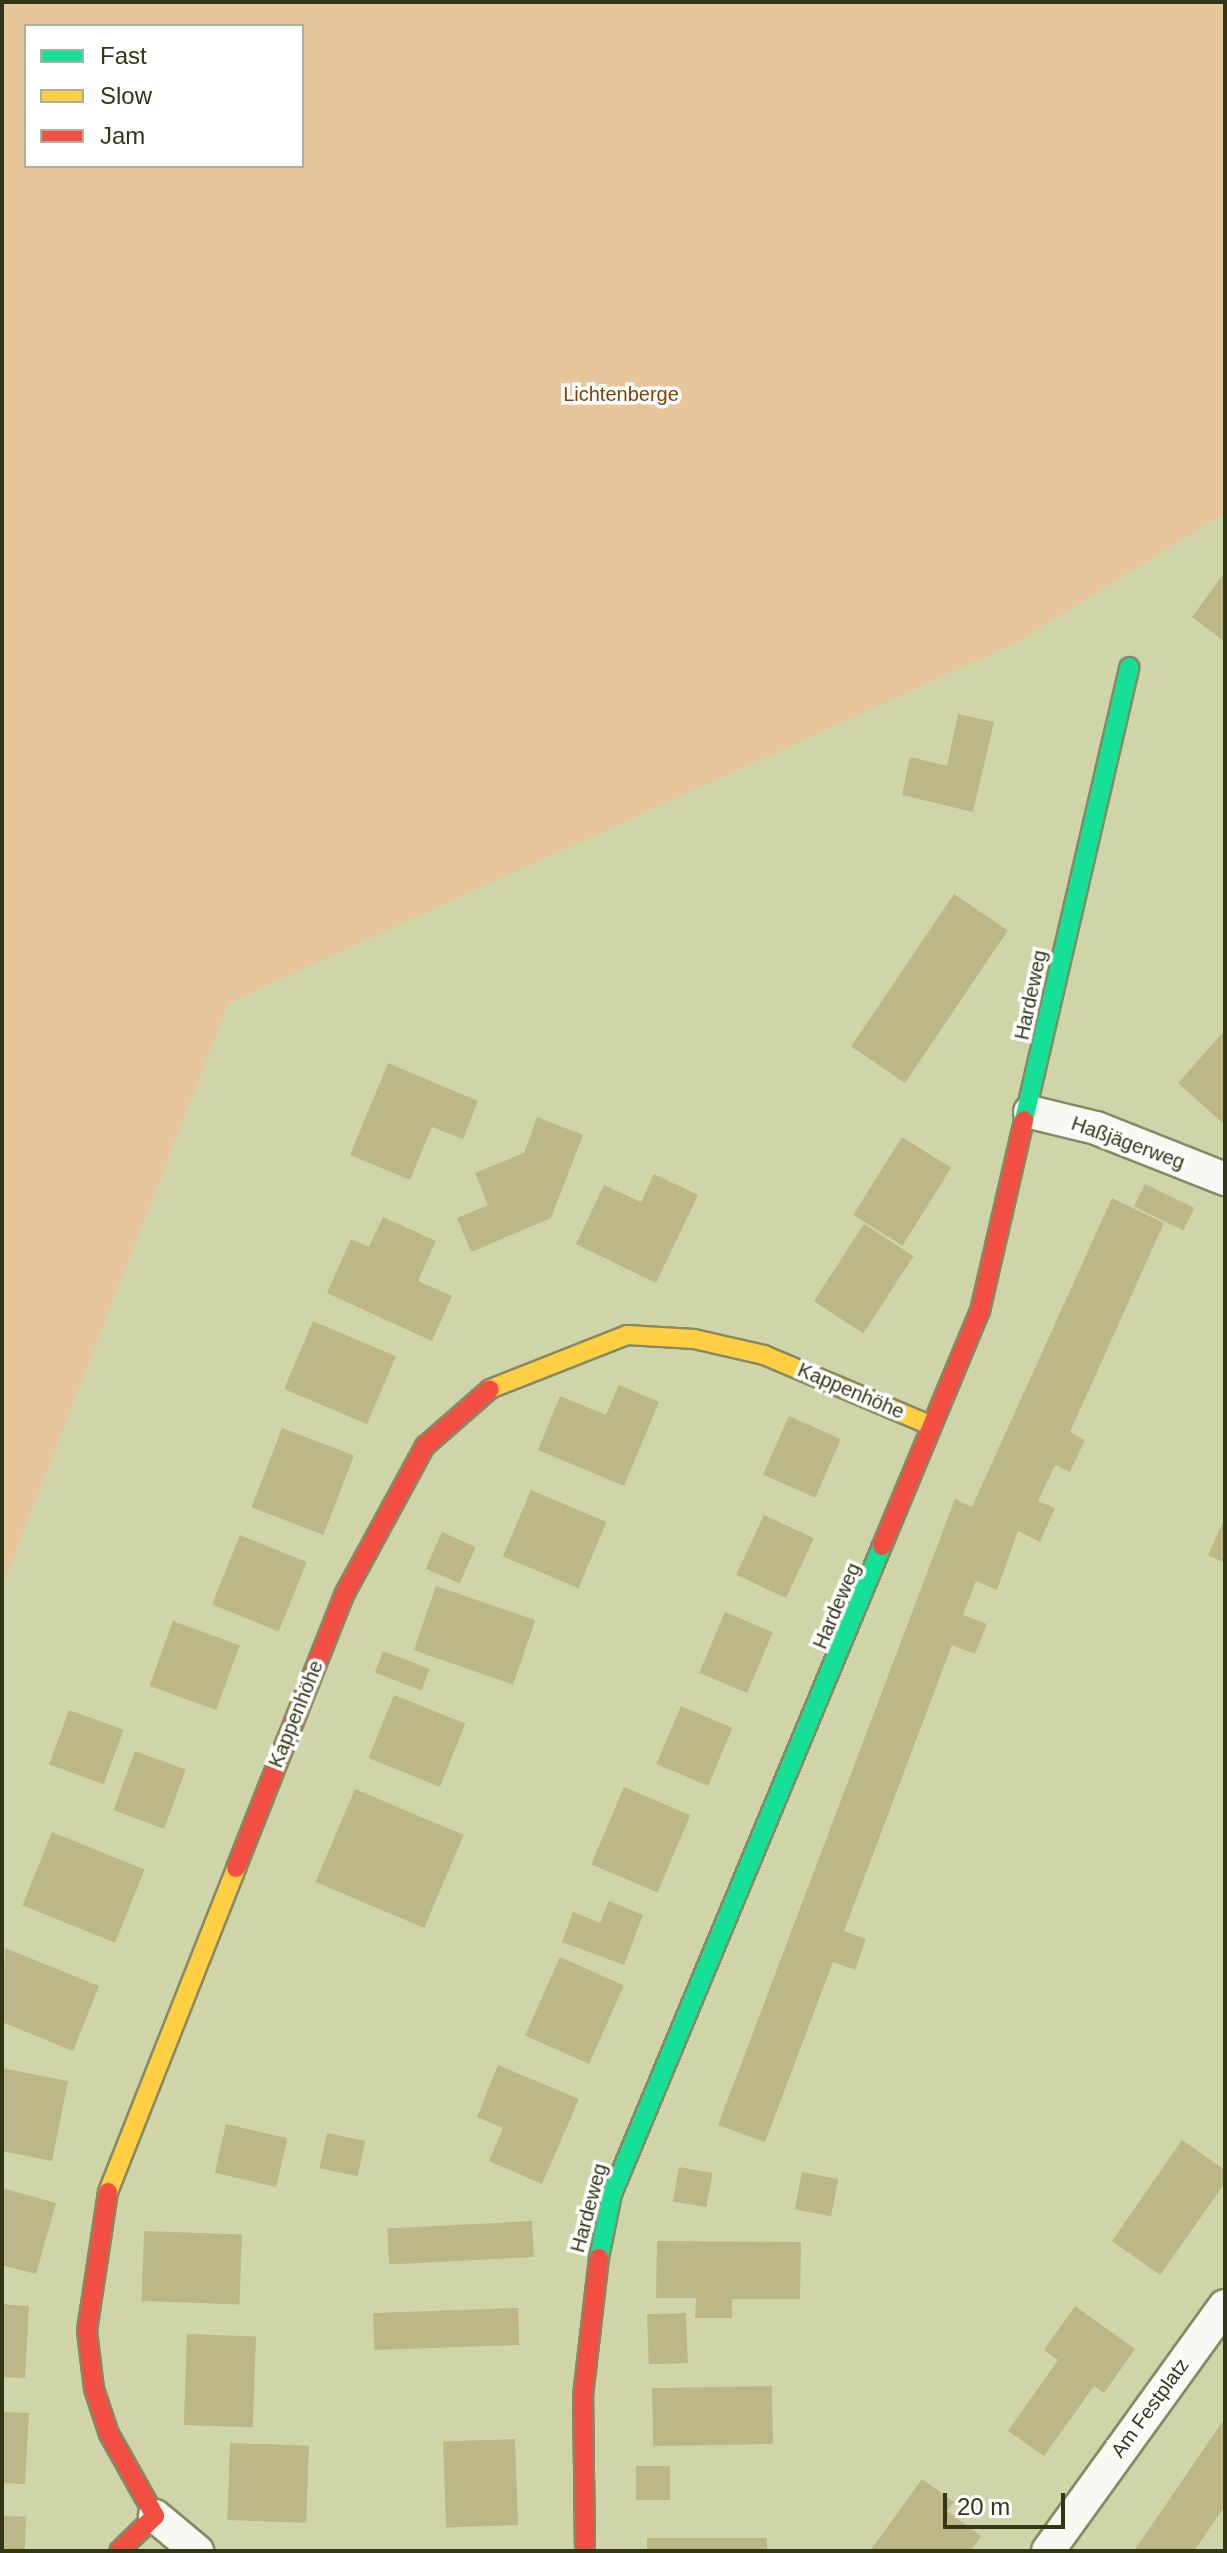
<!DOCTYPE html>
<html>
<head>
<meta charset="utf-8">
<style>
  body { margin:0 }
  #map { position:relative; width:1227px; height:2553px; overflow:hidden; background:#d0d5a9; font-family:Arial,sans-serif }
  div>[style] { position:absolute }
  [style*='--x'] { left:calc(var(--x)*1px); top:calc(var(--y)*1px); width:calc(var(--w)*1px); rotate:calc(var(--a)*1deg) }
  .green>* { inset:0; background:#e8c69b }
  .building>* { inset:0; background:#bcb786; transform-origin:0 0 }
  .roads { filter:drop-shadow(2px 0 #868965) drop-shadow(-2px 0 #868965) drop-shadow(0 2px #868965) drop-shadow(0 -2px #868965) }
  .street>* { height:32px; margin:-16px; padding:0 16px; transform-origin:16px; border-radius:16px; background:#f8f9f2 }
  .fast>* { height:18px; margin:-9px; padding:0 9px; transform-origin:9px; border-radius:9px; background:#16e098 }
  .slow>* { height:18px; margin:-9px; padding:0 9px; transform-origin:9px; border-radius:9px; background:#ffcf43 }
  .jam>* { height:18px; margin:-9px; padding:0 9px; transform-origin:9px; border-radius:9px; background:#f24e42 }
  span { translate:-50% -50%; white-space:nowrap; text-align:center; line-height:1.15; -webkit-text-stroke:7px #fff; paint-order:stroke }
  .park-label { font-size:20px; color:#833f00 }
  .street-label { font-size:20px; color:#333615 }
  .frame { position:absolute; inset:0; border:4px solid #333615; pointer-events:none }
  .legend { position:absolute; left:24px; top:24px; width:280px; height:144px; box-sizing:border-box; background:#fff; border:2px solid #adafa1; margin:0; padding:10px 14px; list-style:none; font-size:24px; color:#333615 }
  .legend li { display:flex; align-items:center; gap:16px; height:40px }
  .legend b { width:40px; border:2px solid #adafa1 }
  .scale { position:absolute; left:943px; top:2493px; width:122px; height:36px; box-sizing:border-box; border:4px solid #333615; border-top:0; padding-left:10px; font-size:24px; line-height:28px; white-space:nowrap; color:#333615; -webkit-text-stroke:6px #fff; paint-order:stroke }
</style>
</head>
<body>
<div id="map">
  <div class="green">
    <div style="clip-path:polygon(evenodd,2px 2px,1225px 2px,1225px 513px,1016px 643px,229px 1003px,2px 1587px,2px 2px,26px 26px,302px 26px,302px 166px,26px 166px,26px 26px)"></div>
  </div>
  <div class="building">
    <div style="clip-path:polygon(1225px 572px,1225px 642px,1192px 617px)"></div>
    <div style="clip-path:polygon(958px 714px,994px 722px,973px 812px,902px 795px,910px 757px,947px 766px)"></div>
    <div style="left:954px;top:894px;width:65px;height:184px;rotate:34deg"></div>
    <div style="clip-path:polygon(1225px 1030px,1225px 1125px,1178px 1083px)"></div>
    <div style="clip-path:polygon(388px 1063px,478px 1101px,463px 1139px,432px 1127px,410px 1180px,350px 1155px)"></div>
    <div style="clip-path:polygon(537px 1117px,583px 1135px,551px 1218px,471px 1252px,457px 1218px,488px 1205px,475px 1173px,524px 1153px)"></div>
    <div style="left:902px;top:1137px;width:58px;height:92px;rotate:32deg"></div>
    <div style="clip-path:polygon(654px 1174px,698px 1195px,656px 1283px,576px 1244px,604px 1185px,641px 1202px)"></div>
    <div style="left:1145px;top:1184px;width:55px;height:25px;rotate:26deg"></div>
    <div style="clip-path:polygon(1112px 1198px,1164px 1223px,1070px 1432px,1085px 1440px,1070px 1472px,1055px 1465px,1038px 1501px,1055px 1508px,1040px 1542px,1018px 1531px,997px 1590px,976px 1581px,963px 1615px,987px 1624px,975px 1654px,952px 1645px,844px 1931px,866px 1939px,855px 1970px,833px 1962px,765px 2142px,718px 2125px,955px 1499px,972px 1507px)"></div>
    <div style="clip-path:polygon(383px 1217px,436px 1241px,418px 1281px,452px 1296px,432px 1341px,327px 1293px,351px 1239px,369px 1247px)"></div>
    <div style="left:864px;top:1224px;width:59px;height:92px;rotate:33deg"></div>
    <div style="left:313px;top:1321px;width:90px;height:74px;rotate:23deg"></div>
    <div style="clip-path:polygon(619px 1385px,659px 1402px,624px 1486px,538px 1450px,560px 1396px,606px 1415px)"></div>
    <div style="left:789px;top:1416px;width:57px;height:64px;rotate:24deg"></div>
    <div style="left:282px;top:1428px;width:77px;height:85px;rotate:21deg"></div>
    <div style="left:531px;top:1490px;width:82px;height:72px;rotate:23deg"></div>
    <div style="left:764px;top:1515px;width:55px;height:66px;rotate:25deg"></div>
    <div style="clip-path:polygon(1225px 1518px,1225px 1563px,1208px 1555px)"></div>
    <div style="left:442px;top:1532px;width:37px;height:40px;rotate:24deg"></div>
    <div style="left:240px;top:1535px;width:72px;height:75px;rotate:22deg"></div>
    <div style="left:436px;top:1586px;width:105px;height:68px;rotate:19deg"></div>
    <div style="left:725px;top:1612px;width:52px;height:66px;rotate:23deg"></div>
    <div style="left:173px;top:1621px;width:71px;height:69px;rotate:20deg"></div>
    <div style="left:383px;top:1651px;width:50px;height:23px;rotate:21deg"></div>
    <div style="left:394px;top:1695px;width:77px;height:68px;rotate:22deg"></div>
    <div style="left:681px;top:1706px;width:56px;height:63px;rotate:23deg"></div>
    <div style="left:69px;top:1710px;width:58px;height:58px;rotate:20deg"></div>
    <div style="left:135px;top:1751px;width:54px;height:63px;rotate:20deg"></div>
    <div style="left:624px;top:1787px;width:72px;height:84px;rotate:23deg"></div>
    <div style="left:355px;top:1789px;width:118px;height:101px;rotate:23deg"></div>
    <div style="left:52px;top:1832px;width:100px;height:79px;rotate:22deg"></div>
    <div style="clip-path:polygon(609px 1901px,643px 1915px,624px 1965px,562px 1942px,573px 1912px,600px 1923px)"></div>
    <div style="clip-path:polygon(5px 1948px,99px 1986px,73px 2051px,2px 2022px)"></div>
    <div style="left:560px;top:1957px;width:70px;height:86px;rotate:24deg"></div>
    <div style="clip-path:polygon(498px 2065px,579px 2099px,542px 2184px,489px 2161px,503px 2128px,477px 2117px)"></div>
    <div style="clip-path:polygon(2px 2068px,68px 2081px,52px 2161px,2px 2151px)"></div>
    <div style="left:226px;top:2124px;width:63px;height:50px;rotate:13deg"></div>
    <div style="left:327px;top:2133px;width:39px;height:36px;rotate:12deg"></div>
    <div style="clip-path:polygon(1182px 2140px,1225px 2170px,1225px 2183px,1160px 2275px,1112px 2241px)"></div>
    <div style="left:679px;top:2167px;width:34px;height:35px;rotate:10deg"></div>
    <div style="left:802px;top:2172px;width:37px;height:38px;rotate:11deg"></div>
    <div style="clip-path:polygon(2px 2188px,56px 2203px,36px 2274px,2px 2265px)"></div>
    <div style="left:532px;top:2221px;width:36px;height:145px;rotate:87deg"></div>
    <div style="left:144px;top:2231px;width:98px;height:70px;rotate:2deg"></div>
    <div style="clip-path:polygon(657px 2241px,801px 2242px,800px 2299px,732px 2299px,732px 2318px,695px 2318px,696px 2298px,656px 2298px)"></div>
    <div style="clip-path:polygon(2px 2304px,29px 2306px,25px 2378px,2px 2377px)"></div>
    <div style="clip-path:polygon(1075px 2306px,1135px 2349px,1104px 2393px,1094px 2386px,1044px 2456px,1008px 2431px,1058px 2360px,1044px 2350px)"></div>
    <div style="left:518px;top:2308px;width:37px;height:145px;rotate:88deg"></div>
    <div style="left:686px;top:2313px;width:50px;height:39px;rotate:88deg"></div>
    <div style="left:187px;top:2334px;width:69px;height:91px;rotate:2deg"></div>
    <div style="left:772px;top:2386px;width:58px;height:120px;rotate:89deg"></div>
    <div style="clip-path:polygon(2px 2412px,29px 2413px,25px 2484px,2px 2483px)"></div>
    <div style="clip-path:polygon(1225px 2418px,1225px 2506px,1194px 2551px,1134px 2551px)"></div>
    <div style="left:515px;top:2439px;width:86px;height:72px;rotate:88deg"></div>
    <div style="left:230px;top:2443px;width:79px;height:77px;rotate:2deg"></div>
    <div style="left:670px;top:2466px;width:34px;height:34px;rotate:90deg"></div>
    <div style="clip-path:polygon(922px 2479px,954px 2502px,947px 2511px,981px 2536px,971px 2551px,870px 2551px)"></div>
    <div style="left:2px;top:2516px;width:24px;height:35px;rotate:2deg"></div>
    <div style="left:767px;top:2538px;width:13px;height:120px;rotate:90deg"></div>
  </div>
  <div class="roads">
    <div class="street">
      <div style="--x:1030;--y:1112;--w:68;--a:13.6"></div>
      <div style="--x:1096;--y:1128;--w:139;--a:21.6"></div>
      <div style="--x:155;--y:2516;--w:55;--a:39.8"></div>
      <div style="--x:1048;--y:2551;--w:302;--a:-54.2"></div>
    </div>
    <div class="fast">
      <div style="--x:1024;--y:1120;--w:465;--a:-76.9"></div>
      <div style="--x:599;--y:2258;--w:65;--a:-78.5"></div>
      <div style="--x:612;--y:2194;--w:702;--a:-67.38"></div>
    </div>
    <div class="slow">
      <div style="--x:490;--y:1389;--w:147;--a:-21.5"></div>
      <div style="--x:627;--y:1335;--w:67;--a:3.4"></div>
      <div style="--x:694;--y:1339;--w:72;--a:12.9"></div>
      <div style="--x:764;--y:1355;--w:182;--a:22.9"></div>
      <div style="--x:108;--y:2192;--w:348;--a:-68.4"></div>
    </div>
    <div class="jam">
      <div style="--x:882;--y:1546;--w:255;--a:-67.4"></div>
      <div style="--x:980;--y:1311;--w:196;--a:-77"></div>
      <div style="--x:236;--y:1868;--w:294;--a:-68.4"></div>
      <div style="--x:344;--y:1595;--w:170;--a:-61.5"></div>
      <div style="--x:425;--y:1446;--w:86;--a:-41.2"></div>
      <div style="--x:108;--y:2192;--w:141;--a:98.6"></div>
      <div style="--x:87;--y:2331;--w:58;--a:83.1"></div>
      <div style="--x:94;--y:2389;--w:47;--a:71.6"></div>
      <div style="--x:109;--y:2434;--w:94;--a:60.7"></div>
      <div style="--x:155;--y:2516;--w:50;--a:135.8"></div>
      <div style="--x:585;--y:2551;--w:155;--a:-90.7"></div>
      <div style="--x:583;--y:2396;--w:139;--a:-83.4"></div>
    </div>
  </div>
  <div class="park-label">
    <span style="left:621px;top:394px">Lichtenberge</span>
  </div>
  <div class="street-label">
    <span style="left:1031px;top:995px;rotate:-78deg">Hardeweg</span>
    <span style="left:1128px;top:1143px;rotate:20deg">Haßjägerweg</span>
    <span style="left:851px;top:1391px;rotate:23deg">Kappenhöhe</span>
    <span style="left:837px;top:1606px;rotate:-67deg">Hardeweg</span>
    <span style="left:296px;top:1714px;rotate:-68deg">Kappenhöhe</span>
    <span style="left:589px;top:2208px;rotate:-75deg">Hardeweg</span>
    <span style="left:1150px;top:2408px;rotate:-54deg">Am Festplatz</span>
  </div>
  <div class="frame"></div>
  <ul class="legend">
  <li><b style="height:10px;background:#16e098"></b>Fast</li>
  <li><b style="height:10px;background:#ffcf43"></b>Slow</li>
  <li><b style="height:10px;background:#f24e42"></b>Jam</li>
  </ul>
  <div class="scale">20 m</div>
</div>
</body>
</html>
